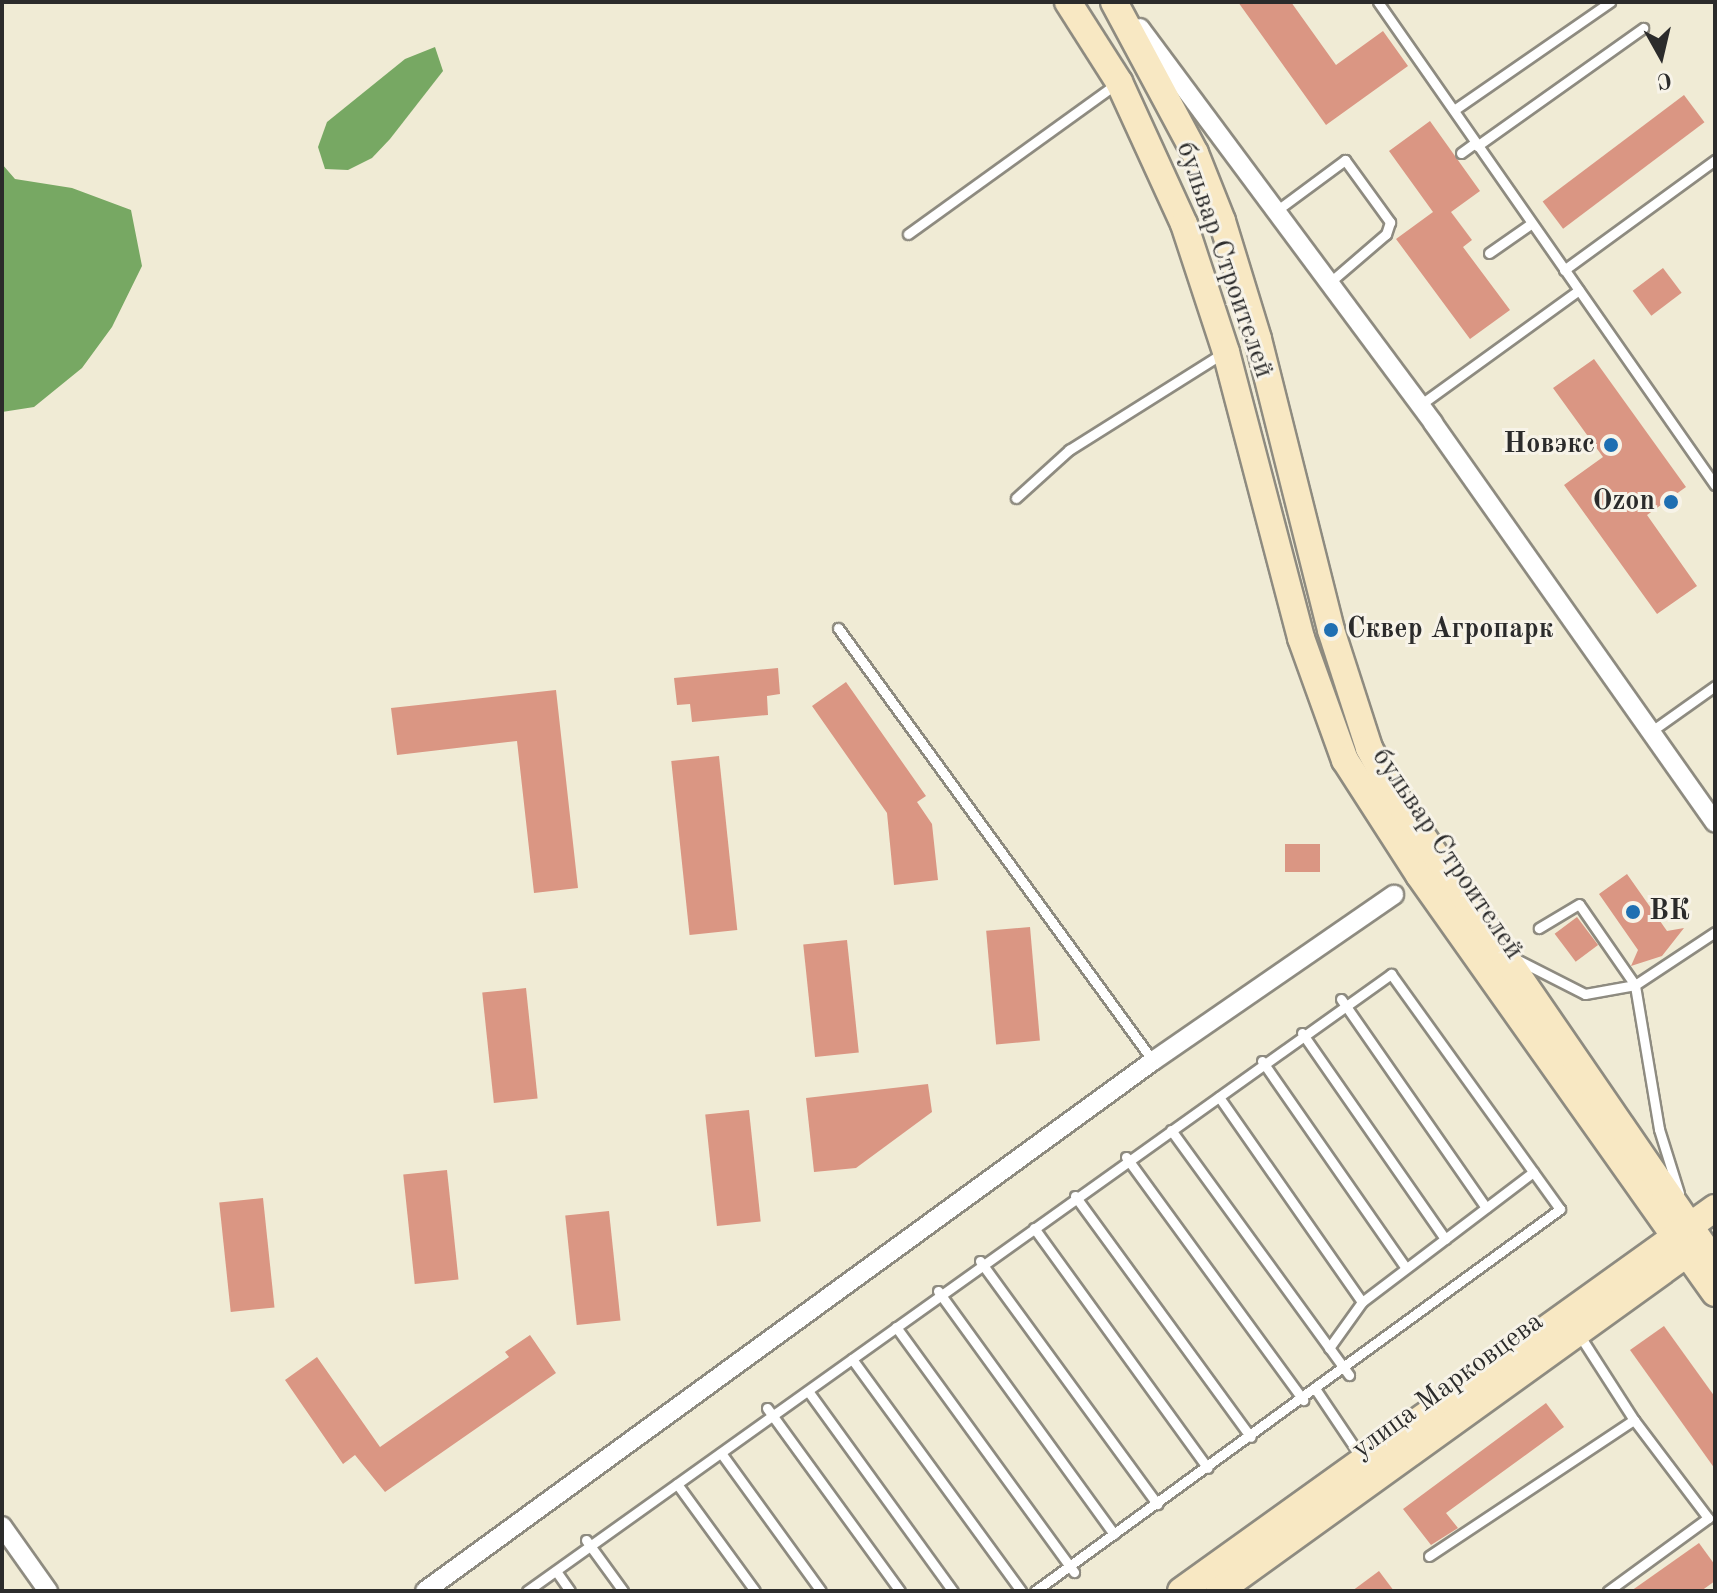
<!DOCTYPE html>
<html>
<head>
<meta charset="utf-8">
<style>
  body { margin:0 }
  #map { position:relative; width:1717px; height:1593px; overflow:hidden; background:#f0ebd5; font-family:"Old Standard TT",serif }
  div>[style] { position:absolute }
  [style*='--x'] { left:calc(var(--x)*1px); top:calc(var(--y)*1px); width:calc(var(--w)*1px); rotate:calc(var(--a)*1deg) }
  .forest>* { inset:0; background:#77a863 }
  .building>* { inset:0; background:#da9683; transform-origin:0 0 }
  .roads { filter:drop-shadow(2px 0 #8e8b80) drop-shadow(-2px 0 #8e8b80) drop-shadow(0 2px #8e8b80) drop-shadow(0 -2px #8e8b80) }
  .lane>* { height:9px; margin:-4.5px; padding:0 4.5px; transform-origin:4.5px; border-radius:4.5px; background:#fff }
  .street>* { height:18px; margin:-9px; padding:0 9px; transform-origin:9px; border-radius:9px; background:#fff }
  .secondary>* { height:26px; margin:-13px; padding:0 13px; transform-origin:13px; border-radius:13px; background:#f8e8c3 }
  .dots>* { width:22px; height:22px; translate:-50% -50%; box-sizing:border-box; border:4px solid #f7f3e8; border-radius:50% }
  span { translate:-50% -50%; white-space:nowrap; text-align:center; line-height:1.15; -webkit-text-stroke:6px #f7f3e8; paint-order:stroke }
  .street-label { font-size:28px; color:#2b2b2b }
  .poi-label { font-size:28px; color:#2b2b2b; font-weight:700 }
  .right { translate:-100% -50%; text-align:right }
  .left { translate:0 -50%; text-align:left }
  .frame { position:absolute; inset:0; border:4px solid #2b2b2b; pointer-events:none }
  .north { position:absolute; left:1621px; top:16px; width:80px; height:80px; -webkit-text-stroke:6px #f7f3e8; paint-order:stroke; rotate:172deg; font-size:22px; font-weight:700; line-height:32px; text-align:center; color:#2b2b2b }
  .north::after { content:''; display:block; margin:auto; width:28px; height:36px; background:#2b2b2b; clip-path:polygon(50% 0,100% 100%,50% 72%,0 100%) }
</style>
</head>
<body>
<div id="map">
  <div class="forest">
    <div style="clip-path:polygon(435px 47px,443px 71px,390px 139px,372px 158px,348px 170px,325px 169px,318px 147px,327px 122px,405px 59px)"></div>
    <div style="clip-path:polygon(2px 164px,15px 179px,72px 188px,131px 210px,142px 266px,112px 327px,82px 368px,34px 407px,2px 412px)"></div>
  </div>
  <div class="building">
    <div style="clip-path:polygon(1238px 2px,1291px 2px,1336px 65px,1383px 31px,1408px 66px,1326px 125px)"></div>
    <div style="left:1684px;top:95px;width:34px;height:177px;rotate:53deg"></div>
    <div style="clip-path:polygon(1430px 121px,1480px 191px,1451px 212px,1472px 240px,1463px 247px,1510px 310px,1470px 339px,1396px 239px,1433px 212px,1389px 151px)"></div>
    <div style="left:1663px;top:268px;width:31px;height:38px;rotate:53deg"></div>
    <div style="clip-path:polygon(1594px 359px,1686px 487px,1647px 515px,1697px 586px,1657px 614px,1564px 485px,1603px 457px,1553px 388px)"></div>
    <div style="clip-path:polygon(778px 668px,780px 694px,767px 696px,768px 715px,692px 722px,690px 704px,677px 705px,674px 678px)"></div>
    <div style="clip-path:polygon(846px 682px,926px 796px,917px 802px,932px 824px,938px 880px,894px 885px,887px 813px,812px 706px)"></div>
    <div style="clip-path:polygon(556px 690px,578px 888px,534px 893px,517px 741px,397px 755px,391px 708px)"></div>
    <div style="left:719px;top:756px;width:175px;height:48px;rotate:84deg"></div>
    <div style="left:1285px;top:844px;width:35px;height:28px"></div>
    <div style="clip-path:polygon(1627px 874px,1667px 931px,1684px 928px,1662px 956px,1631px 966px,1638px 950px,1599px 894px)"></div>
    <div style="left:1577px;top:917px;width:35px;height:28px;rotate:53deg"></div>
    <div style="left:1030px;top:927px;width:114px;height:44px;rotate:85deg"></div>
    <div style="left:847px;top:940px;width:113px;height:44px;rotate:84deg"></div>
    <div style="left:526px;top:988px;width:111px;height:44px;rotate:84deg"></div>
    <div style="clip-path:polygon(928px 1084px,932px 1112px,856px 1168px,814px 1172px,806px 1098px)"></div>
    <div style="left:749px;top:1110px;width:112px;height:44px;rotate:84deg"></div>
    <div style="left:447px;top:1170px;width:110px;height:44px;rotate:84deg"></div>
    <div style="left:263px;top:1198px;width:110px;height:44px;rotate:84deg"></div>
    <div style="left:609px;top:1211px;width:110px;height:44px;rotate:84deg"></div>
    <div style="clip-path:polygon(1664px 1326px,1715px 1397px,1715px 1469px,1630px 1350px)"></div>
    <div style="clip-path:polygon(530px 1335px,556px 1373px,385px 1492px,355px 1455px,343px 1464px,285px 1380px,317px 1357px,380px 1447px,509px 1357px,505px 1352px)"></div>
    <div style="clip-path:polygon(1546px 1403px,1564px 1427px,1446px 1513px,1458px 1528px,1431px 1545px,1403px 1509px)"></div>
    <div style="clip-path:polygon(1699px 1543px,1715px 1565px,1715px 1581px,1701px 1591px,1631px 1591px)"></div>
    <div style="clip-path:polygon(1379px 1571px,1394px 1591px,1352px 1591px)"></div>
  </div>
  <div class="roads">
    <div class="lane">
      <div style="--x:1378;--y:2;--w:589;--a:55.1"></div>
      <div style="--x:1454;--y:110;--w:190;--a:-34.7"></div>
      <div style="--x:1477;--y:146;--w:204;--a:-35.4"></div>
      <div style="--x:1461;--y:153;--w:17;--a:-36"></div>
      <div style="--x:1276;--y:211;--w:86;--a:-36.5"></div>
      <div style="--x:1345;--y:160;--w:77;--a:54"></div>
      <div style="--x:1390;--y:222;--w:13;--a:108"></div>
      <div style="--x:1386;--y:234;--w:75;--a:139.3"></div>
      <div style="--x:908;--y:234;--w:256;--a:-35.8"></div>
      <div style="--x:1489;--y:253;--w:52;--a:-34.9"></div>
      <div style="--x:1564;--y:270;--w:187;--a:-36.1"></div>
      <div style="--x:1420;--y:405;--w:196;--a:-35.9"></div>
      <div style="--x:1016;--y:498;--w:72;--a:-42.2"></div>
      <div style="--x:1069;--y:450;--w:182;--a:-32.2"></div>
      <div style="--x:838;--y:628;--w:535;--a:53.96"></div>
      <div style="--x:1653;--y:730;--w:76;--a:-35.4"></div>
      <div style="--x:1518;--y:960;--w:75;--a:26.9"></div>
      <div style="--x:1585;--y:994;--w:51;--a:-10.2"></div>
      <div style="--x:1635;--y:985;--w:98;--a:-124.7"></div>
      <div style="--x:1579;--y:904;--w:47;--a:149"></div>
      <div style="--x:1341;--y:999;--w:254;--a:55.2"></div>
      <div style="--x:1302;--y:1033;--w:251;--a:55.2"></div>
      <div style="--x:1262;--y:1061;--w:252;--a:55.2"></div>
      <div style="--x:1219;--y:1097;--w:250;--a:55.1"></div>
      <div style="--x:1171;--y:1130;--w:303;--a:54"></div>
      <div style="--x:1126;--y:1157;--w:301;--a:53.9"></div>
      <div style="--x:1679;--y:1193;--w:67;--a:-107.4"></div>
      <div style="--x:1659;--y:1129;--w:146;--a:-99.5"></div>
      <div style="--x:1635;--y:985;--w:96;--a:-33.5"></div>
      <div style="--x:1075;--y:1196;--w:298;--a:53.9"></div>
      <div style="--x:1034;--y:1228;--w:296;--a:54.1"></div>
      <div style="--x:980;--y:1261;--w:301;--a:53.9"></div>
      <div style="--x:938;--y:1291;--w:300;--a:54.1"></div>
      <div style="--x:896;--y:1327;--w:303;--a:54"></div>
      <div style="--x:1580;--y:1336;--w:100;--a:57.3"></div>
      <div style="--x:1329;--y:1348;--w:57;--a:-54.3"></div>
      <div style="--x:1362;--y:1302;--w:215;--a:-37.2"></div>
      <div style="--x:852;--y:1359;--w:287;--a:53.9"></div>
      <div style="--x:1316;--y:1390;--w:84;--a:56.1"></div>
      <div style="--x:808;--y:1391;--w:247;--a:54.1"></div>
      <div style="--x:767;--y:1408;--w:226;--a:54"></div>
      <div style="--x:721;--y:1453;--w:170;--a:54.1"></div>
      <div style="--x:677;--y:1484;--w:132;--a:53.9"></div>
      <div style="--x:586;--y:1540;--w:63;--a:54"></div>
      <div style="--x:1429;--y:1556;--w:246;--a:-33.6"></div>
      <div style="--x:1634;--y:1420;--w:123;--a:52.9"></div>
      <div style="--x:1708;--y:1518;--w:124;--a:143.9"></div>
      <div style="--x:556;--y:1571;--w:24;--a:55"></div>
      <div style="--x:527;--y:1591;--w:1062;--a:-35.53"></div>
      <div style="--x:1391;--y:974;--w:289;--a:54.3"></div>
      <div style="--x:1560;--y:1209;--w:649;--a:143.96"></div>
    </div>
    <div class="street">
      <div style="--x:1140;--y:28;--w:492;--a:53.4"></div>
      <div style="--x:1433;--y:423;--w:489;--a:54.8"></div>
      <div style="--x:2;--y:1526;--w:80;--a:54.7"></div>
      <div style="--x:425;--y:1591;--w:900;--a:-36.06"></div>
      <div style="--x:1153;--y:1061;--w:293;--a:-34.6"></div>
    </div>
    <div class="secondary">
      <div style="--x:1068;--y:2;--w:95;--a:57.5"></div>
      <div style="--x:1119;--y:82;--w:156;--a:65.4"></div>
      <div style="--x:1184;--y:224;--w:135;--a:71.8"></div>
      <div style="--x:1226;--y:352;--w:296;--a:75.3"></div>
      <div style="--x:1301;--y:638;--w:130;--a:70.2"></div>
      <div style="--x:1345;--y:760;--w:137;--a:57.2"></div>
      <div style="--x:1419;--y:875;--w:512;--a:54.7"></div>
      <div style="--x:1114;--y:2;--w:171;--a:61.8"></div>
      <div style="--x:1195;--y:153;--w:73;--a:68.3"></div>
      <div style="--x:1222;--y:221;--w:123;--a:73"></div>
      <div style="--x:1258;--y:339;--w:300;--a:75.9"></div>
      <div style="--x:1331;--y:630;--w:124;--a:72.1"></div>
      <div style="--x:1369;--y:748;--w:55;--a:61.6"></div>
      <div style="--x:1395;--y:796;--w:559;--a:55.57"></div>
      <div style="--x:1181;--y:1591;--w:657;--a:-35.65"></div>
      <div style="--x:1219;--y:1591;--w:592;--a:-35.79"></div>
    </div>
  </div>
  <div class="dots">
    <div style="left:1611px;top:445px;background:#1f6fb2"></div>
    <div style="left:1671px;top:502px;background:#1f6fb2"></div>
    <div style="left:1331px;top:630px;background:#1f6fb2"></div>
    <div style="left:1633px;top:912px;background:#1f6fb2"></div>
  </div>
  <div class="street-label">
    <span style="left:1224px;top:260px;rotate:71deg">бульвар Строителей</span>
    <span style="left:1447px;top:854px;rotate:56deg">бульвар Строителей</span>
    <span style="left:1448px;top:1386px;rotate:-36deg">улица Марковцева</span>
  </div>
  <div class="poi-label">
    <span class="right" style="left:1595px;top:445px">Новэкс</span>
    <span class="right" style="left:1655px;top:502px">Ozon</span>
    <span class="left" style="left:1347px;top:630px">Сквер Агропарк</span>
    <span class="left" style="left:1649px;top:912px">ВК</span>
  </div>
  <div class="frame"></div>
  <div class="north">С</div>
</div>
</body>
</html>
